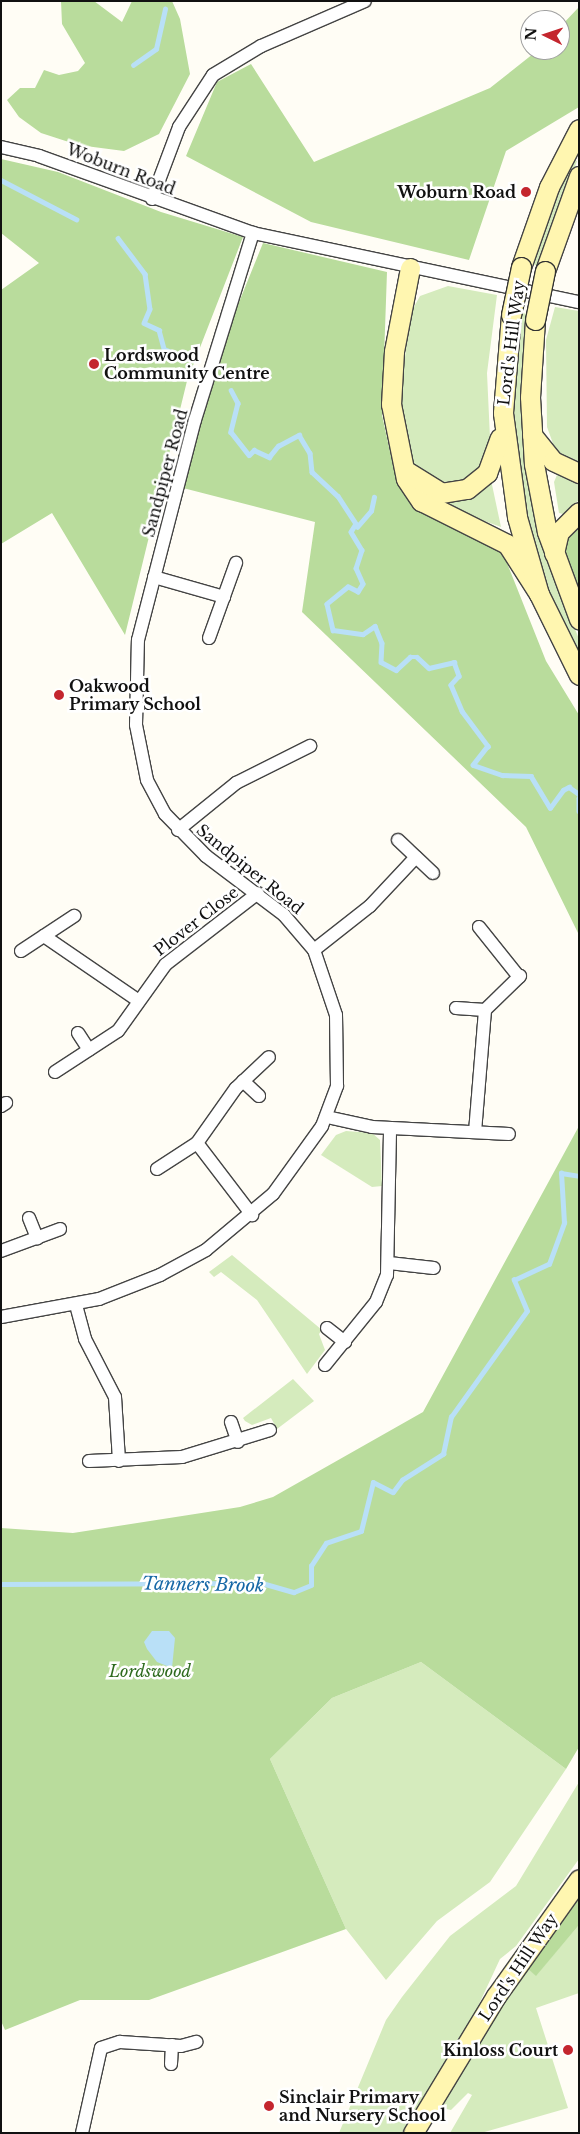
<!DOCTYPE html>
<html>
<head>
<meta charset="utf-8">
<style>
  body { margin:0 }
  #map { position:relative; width:580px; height:2134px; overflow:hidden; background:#fffdf5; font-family:"Libre Baskerville",serif }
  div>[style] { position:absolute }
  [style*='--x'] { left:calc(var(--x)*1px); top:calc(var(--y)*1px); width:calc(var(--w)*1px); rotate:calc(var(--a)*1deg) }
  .green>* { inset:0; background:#d5ebbd }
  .forest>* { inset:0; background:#b9dc9c }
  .water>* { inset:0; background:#b9e0f7 }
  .stream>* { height:4.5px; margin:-2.25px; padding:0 2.25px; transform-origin:2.25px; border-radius:2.25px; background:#b9e0f7 }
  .roads { filter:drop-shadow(1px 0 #444) drop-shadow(-1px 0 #444) drop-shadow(0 1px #444) drop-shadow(0 -1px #444) }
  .street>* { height:12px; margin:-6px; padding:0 6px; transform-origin:6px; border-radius:6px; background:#fff }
  .secondary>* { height:19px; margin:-9.5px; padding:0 9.5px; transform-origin:9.5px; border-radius:9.5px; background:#fff6b0 }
  .bridges { filter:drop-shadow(1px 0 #333) drop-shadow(-1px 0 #333) drop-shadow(0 1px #333) drop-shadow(0 -1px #333) }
  .secondary-bridge>* { height:19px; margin:-9.5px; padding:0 9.5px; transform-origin:9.5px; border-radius:9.5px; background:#fff6b0 }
  .dots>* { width:14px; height:14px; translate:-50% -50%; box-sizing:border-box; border:2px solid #fff; border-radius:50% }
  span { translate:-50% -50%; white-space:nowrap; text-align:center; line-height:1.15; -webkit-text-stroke:5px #fff; paint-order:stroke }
  .street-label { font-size:16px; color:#111 }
  .poi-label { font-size:16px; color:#111; font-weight:700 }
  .right { translate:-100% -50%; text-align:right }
  .left { translate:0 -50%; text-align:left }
  .park-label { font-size:16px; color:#2f6b1f; font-style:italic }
  .water-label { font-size:18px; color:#1768a6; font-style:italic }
  .frame { position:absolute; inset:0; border:2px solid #111; pointer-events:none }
  .north { position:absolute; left:520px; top:10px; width:50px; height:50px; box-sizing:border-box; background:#fff; border:1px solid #a0a0a0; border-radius:50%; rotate:274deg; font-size:14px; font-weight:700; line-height:20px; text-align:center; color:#111 }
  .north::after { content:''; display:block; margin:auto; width:18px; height:22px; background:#c4262e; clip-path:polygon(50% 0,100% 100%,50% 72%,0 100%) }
</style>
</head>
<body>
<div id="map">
  <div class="green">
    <div style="clip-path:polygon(571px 159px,577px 161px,539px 266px,531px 264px,540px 231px)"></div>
    <div style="clip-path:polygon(448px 286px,497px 295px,487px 373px,490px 438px,477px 477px,444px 486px,413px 468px,399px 409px,410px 314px,420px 296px)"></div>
    <div style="clip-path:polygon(555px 307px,579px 311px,579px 466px,555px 449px,547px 427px,546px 340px)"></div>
    <div style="clip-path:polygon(520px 313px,530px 314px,522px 419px,534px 514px,548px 562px,579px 639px,579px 660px,547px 592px,526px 523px,512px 394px)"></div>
    <div style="clip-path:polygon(557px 475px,579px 481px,579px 500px,563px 514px,559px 513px,554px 482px)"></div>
    <div style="clip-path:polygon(491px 480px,501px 527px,451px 509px,426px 494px)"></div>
    <div style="clip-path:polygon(346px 1131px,372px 1133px,380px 1140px,382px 1186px,372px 1187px,321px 1155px,336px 1135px)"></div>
    <div style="clip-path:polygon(232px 1255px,322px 1330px,319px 1334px,325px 1350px,307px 1374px,257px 1300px,221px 1272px,214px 1277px,209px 1272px)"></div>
    <div style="clip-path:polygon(293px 1379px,314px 1401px,277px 1429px,271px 1418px,252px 1425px,245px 1421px,243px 1418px)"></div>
    <div style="clip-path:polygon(421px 1662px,566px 1769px,490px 1882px,437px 1921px,386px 1980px,346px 1929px,270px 1759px,332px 1698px)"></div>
    <div style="clip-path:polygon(579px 1782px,579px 1859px,516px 1946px,500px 1959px,473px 2017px,402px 2133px,339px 2133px,386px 2020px,402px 1997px,450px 1936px,516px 1886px)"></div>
    <div style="clip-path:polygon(579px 1925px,579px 1993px,536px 2008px,568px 2108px,481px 2133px,450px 2133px,472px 2095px,468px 2093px,451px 2110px,442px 2108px,457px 2072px,528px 1969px,536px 1975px)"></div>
  </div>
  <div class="forest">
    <div style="clip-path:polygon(61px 1px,94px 1px,122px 22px,132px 1px,172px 1px,180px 19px,190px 74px,159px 134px,124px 151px,78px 145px,41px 133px,19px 117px,7px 100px,20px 88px,35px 88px,44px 70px,59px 75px,78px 71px,85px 63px,62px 24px)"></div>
    <div style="clip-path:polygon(579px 7px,579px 107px,506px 151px,469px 260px,311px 222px,186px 156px,217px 82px,251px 64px,314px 162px,490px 88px,538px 50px,560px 50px,560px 27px)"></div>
    <div style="clip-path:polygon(1px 159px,58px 172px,161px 212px,243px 237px,187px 381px,125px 635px,52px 513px,1px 544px,1px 290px,39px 263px,1px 233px)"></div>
    <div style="clip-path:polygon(263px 243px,387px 272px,382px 415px,394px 470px,401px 484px,488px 539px,505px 558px,546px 661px,579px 715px,579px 935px,526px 827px,302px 612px,315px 522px,183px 488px,212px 369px)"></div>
    <div style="clip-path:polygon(579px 523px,579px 592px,562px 558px,565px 538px)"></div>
    <div style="clip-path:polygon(579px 1126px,579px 1747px,566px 1769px,421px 1662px,332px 1698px,270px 1759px,346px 1929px,149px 2000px,80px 2000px,5px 2030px,1px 2021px,1px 1528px,73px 1533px,240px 1507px,273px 1497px,423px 1412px)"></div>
    <div style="clip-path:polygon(579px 1895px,579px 1925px,536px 1976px,528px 1969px)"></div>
  </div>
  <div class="water">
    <div style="clip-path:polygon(152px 1631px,169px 1631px,175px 1638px,172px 1668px,157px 1662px,147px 1649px,144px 1642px)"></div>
  </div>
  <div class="stream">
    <div style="--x:133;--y:65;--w:28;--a:-35"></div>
    <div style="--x:156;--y:49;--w:41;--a:-77.3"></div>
    <div style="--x:1;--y:180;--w:85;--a:27.5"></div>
    <div style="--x:118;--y:238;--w:45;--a:53.1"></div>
    <div style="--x:145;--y:274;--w:35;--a:82"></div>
    <div style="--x:150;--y:309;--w:15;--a:113"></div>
    <div style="--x:144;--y:323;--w:17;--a:25"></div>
    <div style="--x:159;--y:330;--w:20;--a:75"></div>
    <div style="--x:164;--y:349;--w:19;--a:21"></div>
    <div style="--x:231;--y:390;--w:15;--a:62"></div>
    <div style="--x:238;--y:403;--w:30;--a:104"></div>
    <div style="--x:231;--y:432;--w:29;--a:52"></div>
    <div style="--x:249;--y:455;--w:7;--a:-45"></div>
    <div style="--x:254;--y:450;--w:17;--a:25"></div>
    <div style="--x:269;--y:457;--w:14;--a:-51"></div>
    <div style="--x:278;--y:446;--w:24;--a:-28"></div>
    <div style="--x:299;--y:435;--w:21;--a:59"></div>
    <div style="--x:310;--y:453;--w:19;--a:84"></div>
    <div style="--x:312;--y:472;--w:35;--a:43"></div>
    <div style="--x:338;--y:496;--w:33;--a:57"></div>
    <div style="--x:356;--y:524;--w:9;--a:122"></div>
    <div style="--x:351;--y:532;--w:21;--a:59"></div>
    <div style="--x:362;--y:550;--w:19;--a:108"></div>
    <div style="--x:356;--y:568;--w:17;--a:66"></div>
    <div style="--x:363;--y:584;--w:9;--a:122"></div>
    <div style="--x:358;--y:592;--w:11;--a:-153"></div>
    <div style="--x:348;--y:587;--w:27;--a:141"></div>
    <div style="--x:327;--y:604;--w:27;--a:77"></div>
    <div style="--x:333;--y:630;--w:30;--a:8"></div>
    <div style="--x:363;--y:634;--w:14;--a:-34"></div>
    <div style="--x:375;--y:626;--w:18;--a:68"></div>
    <div style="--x:382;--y:643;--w:19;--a:93"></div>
    <div style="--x:381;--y:662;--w:17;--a:28"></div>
    <div style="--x:396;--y:670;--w:19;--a:-43"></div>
    <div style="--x:410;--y:657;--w:7;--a:0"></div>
    <div style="--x:417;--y:657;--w:16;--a:43"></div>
    <div style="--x:429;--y:668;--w:26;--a:-13"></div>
    <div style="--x:454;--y:662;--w:15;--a:70"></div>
    <div style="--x:459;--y:676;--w:12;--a:132"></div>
    <div style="--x:451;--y:685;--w:28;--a:67"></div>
    <div style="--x:462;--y:711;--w:44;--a:53.4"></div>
    <div style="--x:488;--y:746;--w:24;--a:128"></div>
    <div style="--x:473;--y:765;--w:31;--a:19"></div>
    <div style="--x:502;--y:775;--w:29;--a:2"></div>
    <div style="--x:531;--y:776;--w:37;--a:59"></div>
    <div style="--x:550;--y:808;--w:22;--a:-54"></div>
    <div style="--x:563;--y:790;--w:7;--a:-27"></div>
    <div style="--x:569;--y:787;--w:12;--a:35"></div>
    <div style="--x:357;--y:527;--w:21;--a:-49"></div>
    <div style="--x:371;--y:511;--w:14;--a:-78"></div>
    <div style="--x:579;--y:798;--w:13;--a:90"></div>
    <div style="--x:1;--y:1584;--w:261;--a:-0.2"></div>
    <div style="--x:262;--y:1583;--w:33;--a:16"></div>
    <div style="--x:294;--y:1592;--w:18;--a:-22"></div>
    <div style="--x:311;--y:1585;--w:19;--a:-90"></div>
    <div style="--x:311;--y:1566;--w:27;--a:-57"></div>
    <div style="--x:326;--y:1543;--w:37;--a:-19"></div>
    <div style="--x:361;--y:1531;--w:50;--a:-76.2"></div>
    <div style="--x:373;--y:1482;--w:22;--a:27"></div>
    <div style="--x:393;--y:1492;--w:15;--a:-53"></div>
    <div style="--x:402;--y:1480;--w:49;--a:-32.4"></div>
    <div style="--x:443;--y:1454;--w:38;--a:-78"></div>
    <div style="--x:451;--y:1417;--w:130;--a:-54.4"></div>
    <div style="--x:527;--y:1311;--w:34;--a:-113"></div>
    <div style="--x:514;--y:1280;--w:38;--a:-25"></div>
    <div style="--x:549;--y:1264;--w:44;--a:-69.9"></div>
    <div style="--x:564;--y:1223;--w:50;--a:-93.4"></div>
    <div style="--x:561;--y:1173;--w:18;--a:9"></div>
  </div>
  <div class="roads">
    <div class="street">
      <div style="--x:1;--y:147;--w:39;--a:13"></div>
      <div style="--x:39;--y:156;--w:227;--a:19.8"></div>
      <div style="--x:253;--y:233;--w:333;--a:12"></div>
      <div style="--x:152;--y:199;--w:77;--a:-69.4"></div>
      <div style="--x:179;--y:127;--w:62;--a:-56.8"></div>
      <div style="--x:213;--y:75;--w:56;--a:-31.1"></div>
      <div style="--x:261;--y:46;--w:113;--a:-23.4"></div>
      <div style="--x:154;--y:577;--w:73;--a:15.9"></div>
      <div style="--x:209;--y:638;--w:80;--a:-70.2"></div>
      <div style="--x:178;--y:830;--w:75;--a:-39"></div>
      <div style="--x:236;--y:783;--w:83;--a:-26.6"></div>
      <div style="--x:398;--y:840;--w:48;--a:43.3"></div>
      <div style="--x:479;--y:927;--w:64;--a:51.3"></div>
      <div style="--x:44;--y:936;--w:115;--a:34.4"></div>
      <div style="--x:314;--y:950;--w:71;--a:-38.2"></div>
      <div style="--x:370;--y:906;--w:67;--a:-46.8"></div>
      <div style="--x:21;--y:951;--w:64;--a:-33.4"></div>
      <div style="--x:456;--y:1008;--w:29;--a:4"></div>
      <div style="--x:78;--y:1033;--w:20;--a:57"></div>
      <div style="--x:55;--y:1072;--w:75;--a:-33.1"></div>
      <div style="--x:118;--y:1031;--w:82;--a:-54.4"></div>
      <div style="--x:166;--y:964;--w:116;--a:-37.7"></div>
      <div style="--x:243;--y:1081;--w:22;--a:43"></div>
      <div style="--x:1;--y:1106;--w:6;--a:-31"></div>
      <div style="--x:327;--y:1117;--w:46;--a:12.5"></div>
      <div style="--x:372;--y:1127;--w:137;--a:2.9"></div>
      <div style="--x:475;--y:1132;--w:122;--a:-85.3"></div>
      <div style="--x:485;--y:1010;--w:49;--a:-44.2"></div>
      <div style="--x:197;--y:1143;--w:91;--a:52.6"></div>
      <div style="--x:157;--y:1169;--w:48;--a:-33"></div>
      <div style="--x:197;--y:1143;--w:67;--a:-54.7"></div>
      <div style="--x:236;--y:1088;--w:45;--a:-43.2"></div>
      <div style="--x:29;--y:1218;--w:22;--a:68"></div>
      <div style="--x:1;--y:1251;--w:63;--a:-20.4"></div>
      <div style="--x:389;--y:1263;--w:45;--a:6.3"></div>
      <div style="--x:76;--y:1305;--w:35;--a:75"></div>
      <div style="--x:85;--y:1339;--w:65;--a:62.7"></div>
      <div style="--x:115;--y:1397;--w:64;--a:86.4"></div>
      <div style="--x:1;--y:1317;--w:100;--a:-10.4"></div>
      <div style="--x:99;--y:1299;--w:66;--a:-21.5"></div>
      <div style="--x:160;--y:1275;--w:52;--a:-28.5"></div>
      <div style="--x:206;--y:1250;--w:87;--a:-39.9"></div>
      <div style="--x:273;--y:1194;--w:84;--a:-54.2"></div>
      <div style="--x:322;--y:1126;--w:43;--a:-69.4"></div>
      <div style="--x:337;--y:1086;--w:71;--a:-90.8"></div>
      <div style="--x:336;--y:1015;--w:69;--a:-108.7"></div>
      <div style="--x:314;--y:950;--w:46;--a:-130.6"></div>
      <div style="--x:284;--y:915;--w:98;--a:-142.9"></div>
      <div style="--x:206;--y:856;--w:59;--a:-134.3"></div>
      <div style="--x:165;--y:814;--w:38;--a:-118"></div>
      <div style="--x:147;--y:780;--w:56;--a:-101.3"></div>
      <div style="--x:136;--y:725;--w:85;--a:-88.7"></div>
      <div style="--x:138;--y:640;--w:227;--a:-75.5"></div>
      <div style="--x:195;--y:420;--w:196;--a:-72.8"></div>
      <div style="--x:327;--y:1328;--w:23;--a:38"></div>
      <div style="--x:325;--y:1365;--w:81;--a:-51"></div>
      <div style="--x:376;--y:1302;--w:29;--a:-68"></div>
      <div style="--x:387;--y:1275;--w:146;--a:-88.8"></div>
      <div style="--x:231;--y:1422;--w:21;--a:71"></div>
      <div style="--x:89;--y:1461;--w:93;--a:-2.5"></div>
      <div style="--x:182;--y:1457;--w:92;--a:-17.1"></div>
      <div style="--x:171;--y:2064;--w:19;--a:-87"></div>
      <div style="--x:82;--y:2133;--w:87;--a:-77.4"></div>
      <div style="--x:101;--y:2048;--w:20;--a:-18"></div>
      <div style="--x:120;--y:2042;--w:61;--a:3.8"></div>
      <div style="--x:181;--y:2046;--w:16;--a:-15"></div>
    </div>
    <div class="secondary">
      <div style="--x:521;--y:267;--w:85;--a:-70.7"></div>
      <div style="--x:549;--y:187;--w:65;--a:-62.7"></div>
      <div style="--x:410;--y:268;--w:85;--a:100.9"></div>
      <div style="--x:394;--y:351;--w:53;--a:93.2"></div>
      <div style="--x:391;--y:404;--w:76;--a:78.7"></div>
      <div style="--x:406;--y:479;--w:27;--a:56"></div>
      <div style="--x:421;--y:501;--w:96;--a:26.6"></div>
      <div style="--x:507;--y:544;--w:59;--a:57.4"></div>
      <div style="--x:545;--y:271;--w:101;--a:-70.3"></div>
      <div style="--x:511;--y:315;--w:98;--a:94.7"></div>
      <div style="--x:503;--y:413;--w:105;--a:82.3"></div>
      <div style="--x:517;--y:517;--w:80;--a:74.1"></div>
      <div style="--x:539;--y:594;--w:90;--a:63.7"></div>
      <div style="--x:535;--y:320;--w:77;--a:93.7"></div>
      <div style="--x:530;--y:397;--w:67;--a:86.6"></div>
      <div style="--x:534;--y:464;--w:69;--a:79.2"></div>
      <div style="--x:547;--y:532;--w:93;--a:69.8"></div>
      <div style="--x:532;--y:435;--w:33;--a:51"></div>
      <div style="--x:553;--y:461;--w:29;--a:25"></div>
      <div style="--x:408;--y:472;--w:39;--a:32"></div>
      <div style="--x:441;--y:493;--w:26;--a:-9"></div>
      <div style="--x:467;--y:489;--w:26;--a:-39"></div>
      <div style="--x:487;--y:473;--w:37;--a:-70"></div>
      <div style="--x:554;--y:553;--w:22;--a:-77"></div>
      <div style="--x:559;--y:532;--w:28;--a:-45"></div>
      <div style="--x:413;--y:2133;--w:160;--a:-58.8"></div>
      <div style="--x:496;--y:1996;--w:143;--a:-54.6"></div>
    </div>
  </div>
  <div class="bridges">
    <div class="secondary-bridge">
      <div style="--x:511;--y:315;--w:49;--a:-78.2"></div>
      <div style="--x:535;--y:320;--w:50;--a:-78.5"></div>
    </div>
  </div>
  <div class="dots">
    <div style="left:526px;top:192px;background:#c4262e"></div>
    <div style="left:94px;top:364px;background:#c4262e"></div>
    <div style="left:59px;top:695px;background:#c4262e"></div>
    <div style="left:568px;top:2050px;background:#c4262e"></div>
    <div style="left:269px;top:2106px;background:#c4262e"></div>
  </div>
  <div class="street-label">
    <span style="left:121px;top:169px;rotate:21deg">Woburn Road</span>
    <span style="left:511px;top:343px;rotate:-83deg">Lord's Hill Way</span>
    <span style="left:165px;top:473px;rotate:-75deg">Sandpiper Road</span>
    <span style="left:250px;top:869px;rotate:39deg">Sandpiper Road</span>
    <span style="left:196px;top:921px;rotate:-38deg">Plover Close</span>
    <span style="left:518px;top:1967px;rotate:-56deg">Lord's Hill Way</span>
  </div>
  <div class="poi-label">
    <span class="right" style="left:516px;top:192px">Woburn Road</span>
    <span class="left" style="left:104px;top:364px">Lordswood<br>Community Centre</span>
    <span class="left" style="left:69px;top:695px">Oakwood<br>Primary School</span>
    <span class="right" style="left:558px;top:2050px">Kinloss Court</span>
    <span class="left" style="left:279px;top:2106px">Sinclair Primary<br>and Nursery School</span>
  </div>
  <div class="park-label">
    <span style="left:150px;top:1671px">Lordswood</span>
  </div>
  <div class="water-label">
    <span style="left:203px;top:1585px;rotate:1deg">Tanners Brook</span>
  </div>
  <div class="frame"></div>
  <div class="north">N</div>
</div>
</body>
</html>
